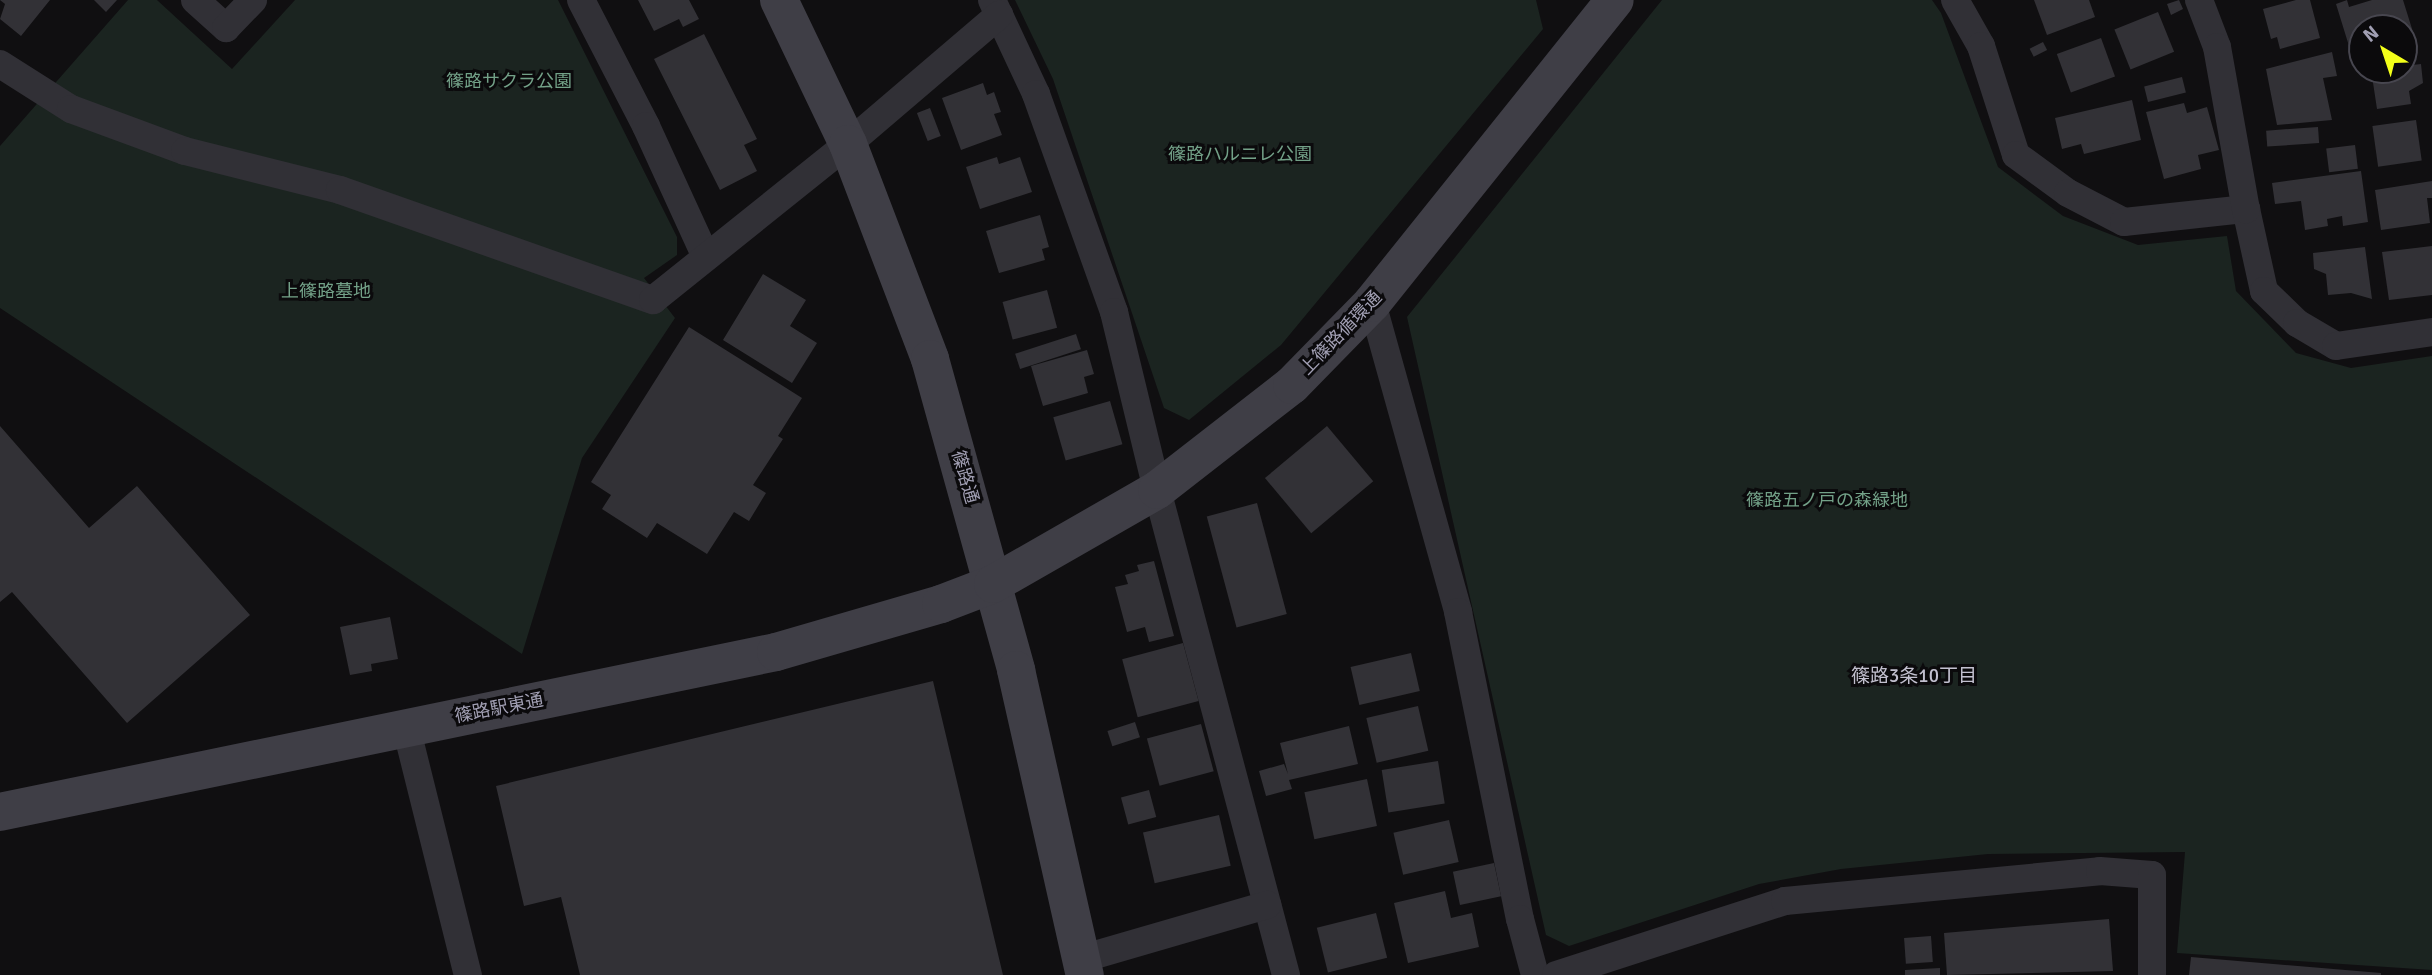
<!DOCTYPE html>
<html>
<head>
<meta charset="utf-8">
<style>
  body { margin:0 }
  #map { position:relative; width:2432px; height:975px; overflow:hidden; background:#100f11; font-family:Signika,"Noto Sans JP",sans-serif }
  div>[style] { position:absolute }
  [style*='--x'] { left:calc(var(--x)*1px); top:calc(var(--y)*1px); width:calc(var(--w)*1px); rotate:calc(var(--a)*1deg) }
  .green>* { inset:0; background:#1b2420 }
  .building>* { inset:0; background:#323136; transform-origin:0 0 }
  .street>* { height:28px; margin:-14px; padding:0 14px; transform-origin:14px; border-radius:14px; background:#313036 }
  .secondary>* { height:38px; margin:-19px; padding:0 19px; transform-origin:19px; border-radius:19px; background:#3f3e46 }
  span { translate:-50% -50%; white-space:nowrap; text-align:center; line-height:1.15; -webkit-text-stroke:6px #0b0a0c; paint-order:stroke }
  .park-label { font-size:18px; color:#73a188 }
  .street-label { font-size:18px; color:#a19fb3 }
  .neighbourhood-label { font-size:19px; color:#c2c0cf }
  .north { position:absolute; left:2348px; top:14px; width:70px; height:70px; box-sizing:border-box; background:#0b0a0c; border:2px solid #47464f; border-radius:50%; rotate:321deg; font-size:19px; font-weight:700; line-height:28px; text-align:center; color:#a19fb3 }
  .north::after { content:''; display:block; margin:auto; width:24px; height:32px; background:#f3ff19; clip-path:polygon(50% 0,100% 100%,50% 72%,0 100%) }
</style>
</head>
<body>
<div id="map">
  <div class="green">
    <div style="clip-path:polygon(128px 0,157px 0,232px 69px,295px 0,558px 0,677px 237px,677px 255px,644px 278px,675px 318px,582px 458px,522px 654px,0 308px,0 146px)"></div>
    <div style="clip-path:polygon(1015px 0,1536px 0,1543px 29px,1281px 345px,1189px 420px,1164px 408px,1053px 79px)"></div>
    <div style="clip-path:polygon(1662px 0,1932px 0,1941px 13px,1998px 167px,2063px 216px,2138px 245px,2227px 236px,2236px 291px,2296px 353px,2351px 368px,2432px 356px,2432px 970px,2177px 953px,2185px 852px,1988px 854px,1841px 869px,1759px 884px,1569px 946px,1546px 935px,1407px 317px)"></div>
  </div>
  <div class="building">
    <div style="clip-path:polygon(0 0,50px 0,21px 36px,0 19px,5px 4px)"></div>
    <div style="clip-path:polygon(94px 0,117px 0,106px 12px)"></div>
    <div style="clip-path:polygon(638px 0,689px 0,699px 19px,683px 27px,679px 19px,654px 31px)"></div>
    <div style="clip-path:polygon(2034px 0,2089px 0,2095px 17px,2047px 35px)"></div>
    <div style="clip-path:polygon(2179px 0,2183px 9px,2171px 15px,2167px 4px)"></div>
    <div style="clip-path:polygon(2296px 0,2310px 0,2320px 38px,2280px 49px,2277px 37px,2271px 39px,2263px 9px)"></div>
    <div style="clip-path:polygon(2347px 0,2349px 7px,2372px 0,2403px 0,2413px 32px,2362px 28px,2362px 46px,2349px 46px,2336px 4px)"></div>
    <div style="left:2158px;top:12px;width:43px;height:47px;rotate:68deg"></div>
    <div style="clip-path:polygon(704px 34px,757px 139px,744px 145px,757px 171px,720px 190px,654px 59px)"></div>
    <div style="left:2101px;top:38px;width:41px;height:47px;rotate:70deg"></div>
    <div style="left:2043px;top:42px;width:9px;height:15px;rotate:63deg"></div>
    <div style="clip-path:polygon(2332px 52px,2337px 76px,2323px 78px,2332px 120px,2277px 125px,2266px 69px)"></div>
    <div style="clip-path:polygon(2421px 64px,2423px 83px,2409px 91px,2411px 104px,2377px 109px,2372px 76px,2368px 77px,2366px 70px,2404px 70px,2404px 66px)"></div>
    <div style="left:2182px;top:77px;width:16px;height:39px;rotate:76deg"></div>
    <div style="clip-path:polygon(983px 83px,987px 95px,994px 92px,1001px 112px,994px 114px,1002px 135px,961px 150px,942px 98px)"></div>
    <div style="clip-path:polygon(2132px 100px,2141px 140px,2084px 154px,2081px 144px,2062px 149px,2055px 118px)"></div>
    <div style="clip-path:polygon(2184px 103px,2187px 113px,2207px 107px,2219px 150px,2198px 155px,2201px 169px,2164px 179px,2146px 112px)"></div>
    <div style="left:930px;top:108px;width:30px;height:14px;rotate:69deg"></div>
    <div style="left:2416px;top:120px;width:41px;height:44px;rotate:82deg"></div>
    <div style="left:2318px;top:127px;width:16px;height:52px;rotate:86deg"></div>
    <div style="left:2355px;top:145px;width:24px;height:29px;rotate:83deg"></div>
    <div style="clip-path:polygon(997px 157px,999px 164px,1020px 157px,1032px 192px,980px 209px,966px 167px)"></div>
    <div style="clip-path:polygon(2361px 171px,2368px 222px,2343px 226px,2342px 216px,2327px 219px,2328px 226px,2305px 230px,2301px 201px,2275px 204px,2272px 183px)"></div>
    <div style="clip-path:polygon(2432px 181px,2432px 198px,2427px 198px,2430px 223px,2381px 230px,2375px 190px)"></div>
    <div style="clip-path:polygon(1040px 215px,1049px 247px,1042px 249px,1045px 260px,999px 273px,986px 231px)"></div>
    <div style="clip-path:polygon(2432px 246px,2432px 295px,2389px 300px,2382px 252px)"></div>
    <div style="clip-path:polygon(2365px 247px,2372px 299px,2351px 293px,2328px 295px,2326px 274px,2314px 269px,2313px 253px)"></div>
    <div style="clip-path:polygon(763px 274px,806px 300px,790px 326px,817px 343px,792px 383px,723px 340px)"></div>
    <div style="left:1047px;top:290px;width:39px;height:46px;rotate:75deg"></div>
    <div style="clip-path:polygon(689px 327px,802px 398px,778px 436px,783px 439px,753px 485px,766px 493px,749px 521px,734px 512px,707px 554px,657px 523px,647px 538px,602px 509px,611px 495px,591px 482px)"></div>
    <div style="left:1076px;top:334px;width:16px;height:64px;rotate:72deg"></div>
    <div style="clip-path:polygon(1087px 350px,1094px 374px,1084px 377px,1088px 393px,1043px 406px,1031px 366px)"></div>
    <div style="left:1110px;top:401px;width:45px;height:59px;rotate:74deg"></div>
    <div style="clip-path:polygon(0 426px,89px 528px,137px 486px,250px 615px,127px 723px,12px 592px,0 602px)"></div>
    <div style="left:1327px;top:426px;width:72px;height:81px;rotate:50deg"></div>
    <div style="left:1257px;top:503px;width:115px;height:52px;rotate:75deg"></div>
    <div style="clip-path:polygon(1154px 561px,1174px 636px,1149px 642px,1145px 627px,1127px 632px,1115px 587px,1128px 584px,1125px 575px,1139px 571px,1137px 565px)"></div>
    <div style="clip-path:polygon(390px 617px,398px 659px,371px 664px,372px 671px,350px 675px,340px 627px)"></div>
    <div style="left:1183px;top:643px;width:60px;height:63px;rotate:75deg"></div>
    <div style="left:1411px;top:653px;width:39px;height:62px;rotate:77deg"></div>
    <div style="clip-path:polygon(933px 681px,1003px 975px,580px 975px,561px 897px,524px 906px,496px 786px)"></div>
    <div style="left:1418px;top:706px;width:46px;height:53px;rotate:77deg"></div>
    <div style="left:1135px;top:722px;width:16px;height:29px;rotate:72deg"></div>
    <div style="left:1201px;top:724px;width:49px;height:56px;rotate:75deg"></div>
    <div style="clip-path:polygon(1349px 726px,1358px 764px,1289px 780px,1292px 789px,1266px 796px,1259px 771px,1284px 764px,1288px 774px,1280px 743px)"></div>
    <div style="left:1438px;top:761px;width:43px;height:57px;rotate:81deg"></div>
    <div style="left:1367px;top:779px;width:48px;height:64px;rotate:78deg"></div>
    <div style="left:1149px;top:790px;width:28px;height:29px;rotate:75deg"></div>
    <div style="left:1219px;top:815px;width:52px;height:78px;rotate:77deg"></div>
    <div style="left:1449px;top:820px;width:43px;height:57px;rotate:77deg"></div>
    <div style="left:1494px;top:863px;width:34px;height:42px;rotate:78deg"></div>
    <div style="clip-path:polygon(1445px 891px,1451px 918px,1472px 913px,1479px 947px,1408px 963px,1394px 903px)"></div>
    <div style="left:1376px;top:913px;width:46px;height:61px;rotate:76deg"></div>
    <div style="clip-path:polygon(2109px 919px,2113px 971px,1947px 975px,1944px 933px)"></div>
    <div style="left:1931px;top:936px;width:26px;height:27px;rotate:86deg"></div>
    <div style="clip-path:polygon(2191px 957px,2381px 973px,2381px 975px,2189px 975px)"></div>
    <div style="clip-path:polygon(1940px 968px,1940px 975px,1905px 975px,1905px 970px)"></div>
  </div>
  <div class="street">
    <div style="--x:195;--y:0;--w:42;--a:42.1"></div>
    <div style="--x:226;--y:28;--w:39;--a:-46"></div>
    <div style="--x:581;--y:0;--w:142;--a:62.7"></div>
    <div style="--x:646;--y:126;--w:144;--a:65.4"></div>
    <div style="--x:992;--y:0;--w:104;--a:64.9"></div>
    <div style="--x:1036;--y:94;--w:232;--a:70.3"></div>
    <div style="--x:1114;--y:312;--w:183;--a:76.4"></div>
    <div style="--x:1157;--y:490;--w:502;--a:75.11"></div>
    <div style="--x:1955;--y:0;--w:53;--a:60.5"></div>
    <div style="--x:1981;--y:46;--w:114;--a:72.2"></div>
    <div style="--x:2016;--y:155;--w:64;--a:36.2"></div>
    <div style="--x:2068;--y:193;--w:63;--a:27.4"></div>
    <div style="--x:2124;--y:222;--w:123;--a:-6.1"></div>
    <div style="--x:2246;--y:209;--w:84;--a:77.6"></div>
    <div style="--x:2264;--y:291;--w:46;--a:44.1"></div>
    <div style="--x:2297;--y:323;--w:45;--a:30.5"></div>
    <div style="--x:2336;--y:346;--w:97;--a:-8.3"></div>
    <div style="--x:2199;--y:0;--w:50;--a:69"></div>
    <div style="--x:2217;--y:47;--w:165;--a:79.9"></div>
    <div style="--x:0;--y:64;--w:84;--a:32.4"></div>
    <div style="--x:71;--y:109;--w:121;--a:20.2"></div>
    <div style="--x:185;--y:151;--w:160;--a:14.1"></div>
    <div style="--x:340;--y:190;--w:332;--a:19.4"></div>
    <div style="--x:653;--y:300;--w:250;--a:-38.7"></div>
    <div style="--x:848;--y:144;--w:199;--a:-40.5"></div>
    <div style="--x:1372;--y:303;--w:321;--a:74.4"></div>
    <div style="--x:1458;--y:612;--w:313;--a:78.6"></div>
    <div style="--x:1520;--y:919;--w:58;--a:75"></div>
    <div style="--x:406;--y:727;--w:256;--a:76"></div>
    <div style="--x:1081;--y:959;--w:194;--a:-16.2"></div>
    <div style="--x:1556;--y:975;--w:241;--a:-17.9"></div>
    <div style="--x:1785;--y:901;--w:316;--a:-5.4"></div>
    <div style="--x:2100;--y:871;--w:52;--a:4.4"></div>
    <div style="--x:2152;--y:875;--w:100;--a:90"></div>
  </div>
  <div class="secondary">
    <div style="--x:779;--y:0;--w:160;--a:64.4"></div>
    <div style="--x:848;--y:144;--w:230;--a:69.1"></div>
    <div style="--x:930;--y:359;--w:323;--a:74.5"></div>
    <div style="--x:1016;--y:670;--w:313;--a:77.3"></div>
    <div style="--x:0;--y:812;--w:792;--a:-11.65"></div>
    <div style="--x:776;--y:652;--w:172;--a:-16.2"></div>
    <div style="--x:941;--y:604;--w:56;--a:-21"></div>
    <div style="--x:993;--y:584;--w:189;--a:-29.8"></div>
    <div style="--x:1157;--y:490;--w:171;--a:-37.9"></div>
    <div style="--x:1292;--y:385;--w:115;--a:-45.7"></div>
    <div style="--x:1372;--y:303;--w:388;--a:-51.3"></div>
  </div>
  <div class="park-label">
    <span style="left:509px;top:81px">篠路サクラ公園</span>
    <span style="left:1240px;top:154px">篠路ハルニレ公園</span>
    <span style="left:326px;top:291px">上篠路墓地</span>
    <span style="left:1827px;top:500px">篠路五ノ戸の森緑地</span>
  </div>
  <div class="street-label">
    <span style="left:1341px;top:333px;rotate:-46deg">上篠路循環通</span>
    <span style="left:965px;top:477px;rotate:74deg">篠路通</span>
    <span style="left:499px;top:708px;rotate:-11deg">篠路駅東通</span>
  </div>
  <div class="neighbourhood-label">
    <span style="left:1914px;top:677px">篠路3条10丁目</span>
  </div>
  <div class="north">N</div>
</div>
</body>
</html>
